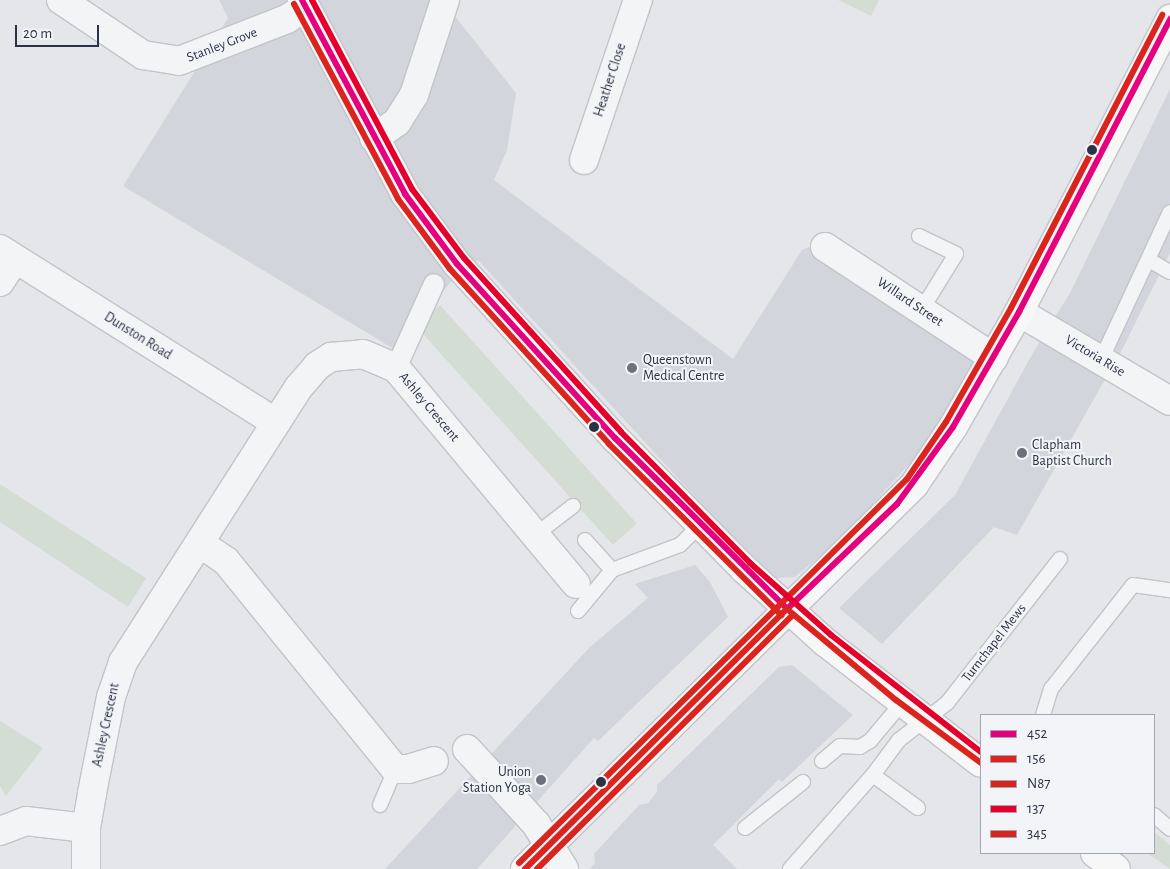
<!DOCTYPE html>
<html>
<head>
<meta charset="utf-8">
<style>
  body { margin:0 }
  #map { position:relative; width:1170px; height:869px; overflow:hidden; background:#e4e6e9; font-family:"Alegreya Sans",sans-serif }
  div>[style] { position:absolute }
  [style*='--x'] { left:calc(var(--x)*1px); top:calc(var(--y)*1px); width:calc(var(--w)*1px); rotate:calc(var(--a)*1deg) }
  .built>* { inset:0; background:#d2d5dc }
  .green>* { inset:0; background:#d4ddd4; transform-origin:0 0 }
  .roads { filter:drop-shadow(1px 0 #c2c4c7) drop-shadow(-1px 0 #c2c4c7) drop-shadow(0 1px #c2c4c7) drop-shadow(0 -1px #c2c4c7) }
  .service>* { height:14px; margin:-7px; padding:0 7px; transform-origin:7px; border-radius:7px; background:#f3f4f6 }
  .pedestrian>* { height:20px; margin:-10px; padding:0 10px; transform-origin:10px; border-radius:10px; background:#f3f4f6 }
  .minor>* { height:28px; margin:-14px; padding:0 14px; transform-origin:14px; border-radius:14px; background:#f3f4f6 }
  .primary>* { height:28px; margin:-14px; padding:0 14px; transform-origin:14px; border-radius:14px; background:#f7f7f7 }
  .bus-1>* { height:6px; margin:-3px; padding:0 3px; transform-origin:3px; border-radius:3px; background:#e5007d }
  .bus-2>* { height:6px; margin:-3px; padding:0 3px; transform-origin:3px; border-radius:3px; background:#dc241f }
  .bus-3>* { height:6px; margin:-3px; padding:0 3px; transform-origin:3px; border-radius:3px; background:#dc241f }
  .bus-4>* { height:6px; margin:-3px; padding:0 3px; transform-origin:3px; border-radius:3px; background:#e4002b }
  .bus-5>* { height:6px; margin:-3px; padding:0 3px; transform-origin:3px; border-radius:3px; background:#dc241f }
  .dots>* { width:14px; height:14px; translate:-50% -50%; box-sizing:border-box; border:2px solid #f2f4f8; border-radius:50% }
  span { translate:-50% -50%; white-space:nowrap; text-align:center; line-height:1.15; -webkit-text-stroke:4px #f2f4f8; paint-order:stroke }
  .street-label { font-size:14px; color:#2a3243 }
  .poi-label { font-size:14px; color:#2a3243 }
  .left { translate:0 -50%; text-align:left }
  .right { translate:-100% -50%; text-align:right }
  .legend { position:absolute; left:980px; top:714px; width:175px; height:140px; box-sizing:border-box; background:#f2f4f8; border:1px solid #a2a6b0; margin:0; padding:6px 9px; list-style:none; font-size:15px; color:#2a3243 }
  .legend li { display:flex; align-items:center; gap:10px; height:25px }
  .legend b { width:25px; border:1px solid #a2a6b0 }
  .scale { position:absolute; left:15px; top:25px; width:84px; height:22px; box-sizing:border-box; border:2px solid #2a3243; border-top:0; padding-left:6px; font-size:15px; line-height:18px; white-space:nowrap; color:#2a3243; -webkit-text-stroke:4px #f2f4f8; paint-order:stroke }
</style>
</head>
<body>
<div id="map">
  <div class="built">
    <div style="clip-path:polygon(219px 0,442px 0,516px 93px,507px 150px,494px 180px,733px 359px,802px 250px,814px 245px,977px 363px,916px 457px,838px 541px,795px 577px,776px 578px,717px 521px,478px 260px,451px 282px,394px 349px,123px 186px,228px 18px)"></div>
    <div style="clip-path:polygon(1170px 89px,1170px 253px,1125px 344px,1017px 535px,994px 527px,882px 644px,839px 608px,955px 495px,1034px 351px,1070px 293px)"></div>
    <div style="clip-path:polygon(695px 565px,710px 582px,728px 617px,598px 741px,594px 738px,477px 869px,385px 869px,589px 648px,648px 598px,635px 584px)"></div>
    <div style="clip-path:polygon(792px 665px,853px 715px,782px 782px,779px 779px,713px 845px,737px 869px,590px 869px,595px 863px,594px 854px,639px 805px,648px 803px,657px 792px,657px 785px,779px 667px)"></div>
  </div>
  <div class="green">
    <div style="clip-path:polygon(838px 0,879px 0,871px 16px)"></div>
    <div style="left:440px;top:305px;width:294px;height:32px;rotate:48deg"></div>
    <div style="clip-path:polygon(0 484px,146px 578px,128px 607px,0 522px)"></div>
    <div style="clip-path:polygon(0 721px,43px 748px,6px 796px,0 786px)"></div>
    <div style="clip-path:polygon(1154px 832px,1170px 845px,1170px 869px,1147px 853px,1154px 853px)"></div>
  </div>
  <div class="roads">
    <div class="service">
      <div style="--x:919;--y:236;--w:41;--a:25.9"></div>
      <div style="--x:956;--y:254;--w:65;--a:121.7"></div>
      <div style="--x:1149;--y:260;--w:24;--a:30"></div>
      <div style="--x:1101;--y:360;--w:163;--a:-65"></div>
      <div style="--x:535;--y:535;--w:48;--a:-37.3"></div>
      <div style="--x:585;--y:540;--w:40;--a:48"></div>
      <div style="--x:578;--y:611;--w:53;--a:-50.3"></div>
      <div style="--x:612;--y:570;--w:72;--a:-20.2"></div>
      <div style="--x:680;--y:545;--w:28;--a:-45"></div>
      <div style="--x:1043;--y:715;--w:27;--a:-73"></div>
      <div style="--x:1051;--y:689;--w:132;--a:-51.7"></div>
      <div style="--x:1133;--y:585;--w:37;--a:8"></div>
      <div style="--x:822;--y:761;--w:23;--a:-40"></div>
      <div style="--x:840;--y:746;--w:20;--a:3"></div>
      <div style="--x:860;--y:747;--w:12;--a:-31"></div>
      <div style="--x:870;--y:741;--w:48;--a:-50"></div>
      <div style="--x:380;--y:805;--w:39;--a:-67"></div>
      <div style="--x:918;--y:808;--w:56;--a:-143.7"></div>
      <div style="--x:873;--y:775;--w:44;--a:-53.4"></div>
      <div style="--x:899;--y:740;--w:61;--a:-37.6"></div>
      <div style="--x:947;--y:703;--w:183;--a:-51.9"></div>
      <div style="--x:1154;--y:815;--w:21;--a:41"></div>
      <div style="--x:745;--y:828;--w:74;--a:-38.4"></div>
      <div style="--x:790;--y:869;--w:125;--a:-48.6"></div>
    </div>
    <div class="pedestrian">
      <div style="--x:396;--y:368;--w:92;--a:-65.7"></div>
    </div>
    <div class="minor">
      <div style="--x:61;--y:0;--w:99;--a:33.9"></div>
      <div style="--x:143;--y:55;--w:36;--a:9"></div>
      <div style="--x:179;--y:61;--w:116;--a:-21.3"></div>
      <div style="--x:287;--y:19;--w:22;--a:-34"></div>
      <div style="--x:374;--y:138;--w:28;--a:-35"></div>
      <div style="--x:397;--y:122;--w:32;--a:-58"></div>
      <div style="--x:414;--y:95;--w:100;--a:-71.9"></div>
      <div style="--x:584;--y:160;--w:169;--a:-71.4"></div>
      <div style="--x:825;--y:247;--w:202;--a:33.3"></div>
      <div style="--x:0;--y:249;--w:326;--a:32.2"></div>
      <div style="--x:0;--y:282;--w:27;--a:-57"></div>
      <div style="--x:1019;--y:312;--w:175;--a:30.5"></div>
      <div style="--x:201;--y:544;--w:30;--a:34"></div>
      <div style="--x:226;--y:561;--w:268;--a:50.9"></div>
      <div style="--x:395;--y:769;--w:13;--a:0"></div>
      <div style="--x:408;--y:769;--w:27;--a:-17"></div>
      <div style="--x:467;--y:749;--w:102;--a:47.4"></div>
      <div style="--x:536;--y:824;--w:53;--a:58.1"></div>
      <div style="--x:0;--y:831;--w:28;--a:-21"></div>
      <div style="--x:26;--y:821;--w:60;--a:6.7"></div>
      <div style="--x:86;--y:869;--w:41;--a:-90"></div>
      <div style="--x:86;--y:828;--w:36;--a:-80"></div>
      <div style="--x:92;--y:793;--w:98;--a:-78.8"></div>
      <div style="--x:111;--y:697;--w:37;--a:-71"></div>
      <div style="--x:123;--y:662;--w:326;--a:-57.4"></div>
      <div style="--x:299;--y:387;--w:28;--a:-49"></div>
      <div style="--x:317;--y:366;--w:17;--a:-33"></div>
      <div style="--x:331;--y:357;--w:32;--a:-5"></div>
      <div style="--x:363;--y:354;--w:36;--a:23"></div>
      <div style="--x:396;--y:368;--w:281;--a:50.2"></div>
    </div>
    <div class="primary">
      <div style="--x:302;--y:0;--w:220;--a:62"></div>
      <div style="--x:405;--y:194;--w:87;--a:53.4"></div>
      <div style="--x:457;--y:264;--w:235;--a:47.8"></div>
      <div style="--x:615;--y:438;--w:184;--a:45.4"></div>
      <div style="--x:744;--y:569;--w:109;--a:42"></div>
      <div style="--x:825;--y:642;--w:197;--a:37.8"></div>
      <div style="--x:1095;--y:853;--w:26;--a:37"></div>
      <div style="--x:525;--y:869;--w:547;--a:-44.63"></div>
      <div style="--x:914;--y:485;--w:70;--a:-56.1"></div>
      <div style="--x:953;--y:427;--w:133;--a:-60.1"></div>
      <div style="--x:1019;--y:312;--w:330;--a:-62.7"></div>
    </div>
  </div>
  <div class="bus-1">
    <div style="--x:302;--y:0;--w:220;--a:62"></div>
    <div style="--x:405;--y:194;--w:87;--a:53.4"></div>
    <div style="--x:457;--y:264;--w:235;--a:47.8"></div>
    <div style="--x:615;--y:438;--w:243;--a:44.8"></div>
    <div style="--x:787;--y:609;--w:152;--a:-43.7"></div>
    <div style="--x:897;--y:504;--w:95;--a:-54"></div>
    <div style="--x:953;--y:427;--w:133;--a:-60.1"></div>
    <div style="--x:1019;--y:312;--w:330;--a:-62.7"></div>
  </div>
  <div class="bus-2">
    <div style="--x:294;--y:4;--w:221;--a:61.9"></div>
    <div style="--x:398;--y:199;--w:87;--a:53.4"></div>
    <div style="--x:450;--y:269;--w:236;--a:47.7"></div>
    <div style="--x:609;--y:444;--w:243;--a:44.8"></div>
    <div style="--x:537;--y:869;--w:361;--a:-44.8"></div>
  </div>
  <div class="bus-3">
    <div style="--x:519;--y:863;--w:546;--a:-44.7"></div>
    <div style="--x:907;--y:479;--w:69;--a:-55.6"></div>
    <div style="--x:946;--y:422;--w:131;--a:-60.3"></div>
    <div style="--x:1011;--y:308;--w:330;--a:-62.7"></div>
  </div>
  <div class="bus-4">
    <div style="--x:312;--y:0;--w:214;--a:62.1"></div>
    <div style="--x:412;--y:189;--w:86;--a:53"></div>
    <div style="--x:464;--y:258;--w:234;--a:47.9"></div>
    <div style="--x:621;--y:432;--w:184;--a:45.4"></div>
    <div style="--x:750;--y:563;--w:108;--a:41.6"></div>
    <div style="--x:831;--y:635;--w:190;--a:38"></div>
  </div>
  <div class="bus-5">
    <div style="--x:787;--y:609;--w:142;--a:39.9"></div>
    <div style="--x:896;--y:700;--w:106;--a:36.5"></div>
    <div style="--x:525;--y:869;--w:369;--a:-44.8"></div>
  </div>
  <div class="dots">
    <div style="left:1092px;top:150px;background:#2a3243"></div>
    <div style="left:632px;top:368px;background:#6b717d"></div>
    <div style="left:594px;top:427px;background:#2a3243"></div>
    <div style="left:1022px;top:453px;background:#6b717d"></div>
    <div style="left:541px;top:780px;background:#6b717d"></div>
    <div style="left:601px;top:782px;background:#2a3243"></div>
  </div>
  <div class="street-label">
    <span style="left:222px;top:45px;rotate:-21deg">Stanley Grove</span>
    <span style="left:610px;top:80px;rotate:-72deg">Heather Close</span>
    <span style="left:910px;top:302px;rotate:34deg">Willard Street</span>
    <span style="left:138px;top:336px;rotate:32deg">Dunston Road</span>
    <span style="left:1095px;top:356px;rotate:31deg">Victoria Rise</span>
    <span style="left:429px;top:407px;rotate:50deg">Ashley Crescent</span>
    <span style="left:994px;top:643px;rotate:-52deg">Turnchapel Mews</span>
    <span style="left:106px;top:725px;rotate:-78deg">Ashley Crescent</span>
  </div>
  <div class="poi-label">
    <span class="left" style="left:643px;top:368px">Queenstown<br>Medical Centre</span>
    <span class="left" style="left:1032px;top:453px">Clapham<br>Baptist Church</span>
    <span class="right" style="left:531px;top:780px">Union<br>Station Yoga</span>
  </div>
  <ul class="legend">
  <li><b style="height:6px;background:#e5007d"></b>452</li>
  <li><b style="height:6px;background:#dc241f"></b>156</li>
  <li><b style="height:6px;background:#dc241f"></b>N87</li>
  <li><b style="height:6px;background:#e4002b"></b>137</li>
  <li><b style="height:6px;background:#dc241f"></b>345</li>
  </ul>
  <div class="scale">20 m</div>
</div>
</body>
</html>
